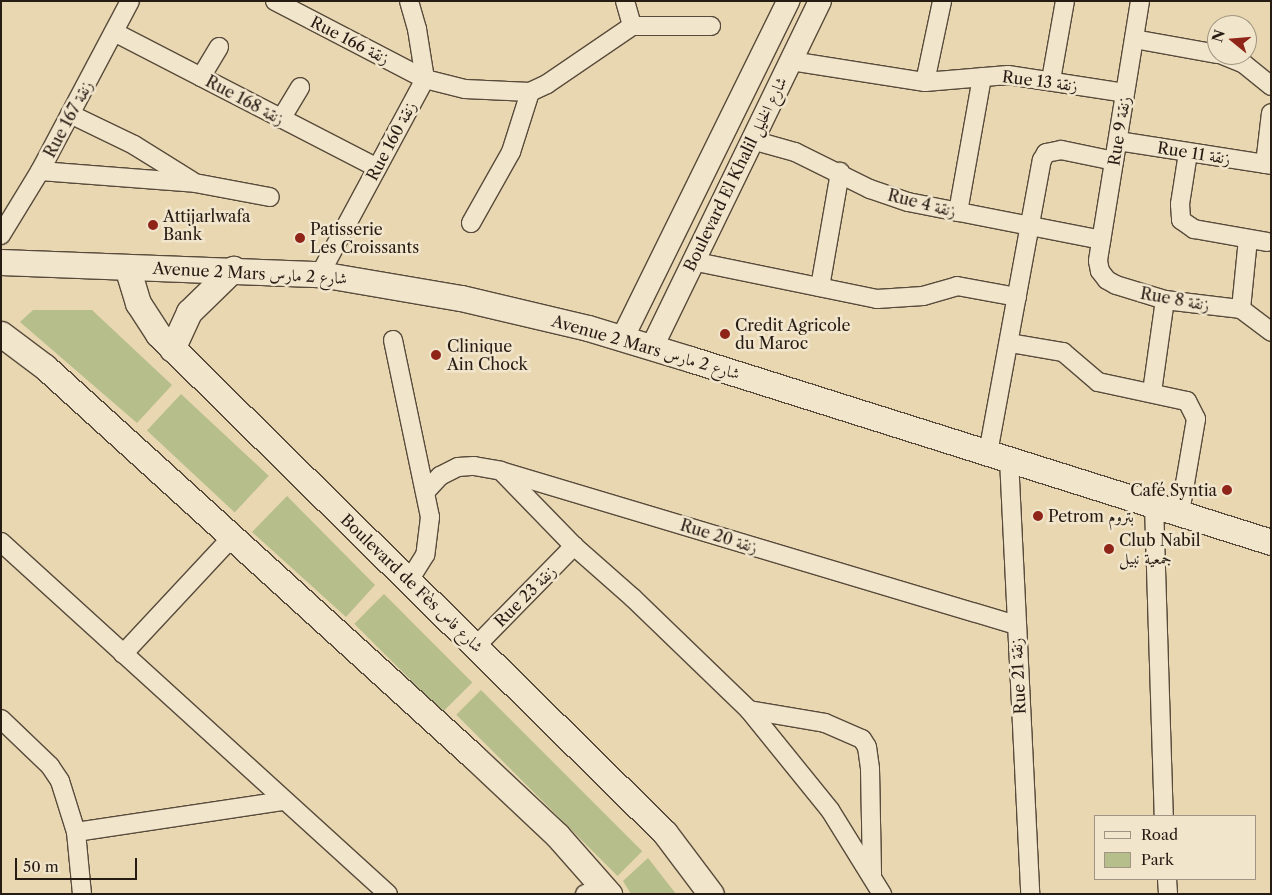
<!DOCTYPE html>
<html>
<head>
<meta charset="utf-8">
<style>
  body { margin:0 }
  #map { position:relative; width:1272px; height:895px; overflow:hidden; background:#e9d7b1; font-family:"Libre Caslon Text",Amiri,serif }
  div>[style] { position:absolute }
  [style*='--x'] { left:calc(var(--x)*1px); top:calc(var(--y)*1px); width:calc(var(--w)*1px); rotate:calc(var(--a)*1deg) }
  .green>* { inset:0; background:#b6be8c; transform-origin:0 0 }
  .roads { filter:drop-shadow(1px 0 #584b3b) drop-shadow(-1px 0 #584b3b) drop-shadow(0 1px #584b3b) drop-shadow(0 -1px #584b3b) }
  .minor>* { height:18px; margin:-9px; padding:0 9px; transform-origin:9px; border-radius:9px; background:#f1e5cc }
  .tertiary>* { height:22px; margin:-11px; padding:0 11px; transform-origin:11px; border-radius:11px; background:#f1e5cc }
  .secondary>* { height:25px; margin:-12.5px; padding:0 12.5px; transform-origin:12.5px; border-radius:12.5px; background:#f1e5cc }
  .dots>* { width:14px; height:14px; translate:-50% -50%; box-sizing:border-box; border:2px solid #f1e5cc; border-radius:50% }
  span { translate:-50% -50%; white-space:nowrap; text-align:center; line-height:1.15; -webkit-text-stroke:5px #f1e5cc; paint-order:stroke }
  .street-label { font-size:16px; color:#271c14 }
  .poi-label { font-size:16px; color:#271c14 }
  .left { translate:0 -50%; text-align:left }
  .right { translate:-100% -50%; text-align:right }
  .frame { position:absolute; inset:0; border:2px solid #271c14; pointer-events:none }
  .legend { position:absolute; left:1094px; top:815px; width:162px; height:65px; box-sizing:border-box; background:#f1e5cc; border:1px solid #a09582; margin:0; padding:6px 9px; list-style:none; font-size:15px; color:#271c14 }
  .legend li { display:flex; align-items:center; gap:10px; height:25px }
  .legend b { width:25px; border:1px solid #a09582 }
  .north { position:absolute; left:1207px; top:15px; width:50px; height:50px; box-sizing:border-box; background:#f1e5cc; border:1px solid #a09582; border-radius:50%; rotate:287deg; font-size:14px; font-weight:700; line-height:20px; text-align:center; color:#271c14 }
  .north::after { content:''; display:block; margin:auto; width:18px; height:22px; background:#8f2418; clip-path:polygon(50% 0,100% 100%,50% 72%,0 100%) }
  .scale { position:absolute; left:15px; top:858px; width:122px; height:22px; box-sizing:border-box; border:2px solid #271c14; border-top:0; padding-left:6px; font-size:15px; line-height:18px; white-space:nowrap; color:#271c14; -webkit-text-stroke:4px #f1e5cc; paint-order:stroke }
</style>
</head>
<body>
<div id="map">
  <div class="green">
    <div style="clip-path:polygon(33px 310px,92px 310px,172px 385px,137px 423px,20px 322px)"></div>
    <div style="left:181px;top:394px;width:120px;height:50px;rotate:43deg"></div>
    <div style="clip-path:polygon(287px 496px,375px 585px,346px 617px,252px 532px)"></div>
    <div style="left:384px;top:594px;width:125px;height:42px;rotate:45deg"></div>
    <div style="left:481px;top:690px;width:228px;height:35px;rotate:45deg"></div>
    <div style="clip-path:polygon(648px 858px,676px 894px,631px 894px,623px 881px)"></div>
  </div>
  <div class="roads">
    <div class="minor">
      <div style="--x:275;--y:1;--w:169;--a:27.5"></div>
      <div style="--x:425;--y:79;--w:41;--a:14"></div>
      <div style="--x:465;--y:89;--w:65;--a:2.6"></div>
      <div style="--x:530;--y:92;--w:19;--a:-25"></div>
      <div style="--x:547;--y:84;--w:103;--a:-34.3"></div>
      <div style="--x:632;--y:26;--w:79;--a:0"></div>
      <div style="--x:625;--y:1;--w:26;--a:74"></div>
      <div style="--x:1140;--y:1;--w:263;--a:99.2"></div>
      <div style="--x:1098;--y:261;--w:10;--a:79"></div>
      <div style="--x:1100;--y:271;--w:11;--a:52"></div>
      <div style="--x:1107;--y:280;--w:10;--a:29"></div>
      <div style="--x:1116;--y:285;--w:51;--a:17"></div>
      <div style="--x:1165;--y:300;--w:77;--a:6.8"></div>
      <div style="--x:1241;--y:309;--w:38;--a:37"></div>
      <div style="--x:114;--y:32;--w:296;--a:27.3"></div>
      <div style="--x:1134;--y:39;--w:84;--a:10.2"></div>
      <div style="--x:1222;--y:55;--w:24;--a:22"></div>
      <div style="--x:1244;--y:64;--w:35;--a:39"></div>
      <div style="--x:791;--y:61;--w:136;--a:8.9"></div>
      <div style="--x:925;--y:82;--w:83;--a:-4.8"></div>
      <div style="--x:1008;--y:75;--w:118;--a:8.7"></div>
      <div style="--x:201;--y:77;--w:35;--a:-59"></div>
      <div style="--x:1051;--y:80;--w:80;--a:-80"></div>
      <div style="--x:925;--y:82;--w:83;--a:-78.1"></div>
      <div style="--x:70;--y:114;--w:71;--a:25.8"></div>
      <div style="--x:134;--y:145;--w:68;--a:31.8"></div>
      <div style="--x:281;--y:119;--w:37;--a:-59"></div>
      <div style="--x:752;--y:140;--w:45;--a:15.6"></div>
      <div style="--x:795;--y:152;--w:84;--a:26.3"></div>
      <div style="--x:870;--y:189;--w:40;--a:18.9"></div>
      <div style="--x:908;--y:202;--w:197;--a:11.1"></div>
      <div style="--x:1118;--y:141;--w:155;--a:8.9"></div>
      <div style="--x:1188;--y:153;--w:52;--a:98.9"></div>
      <div style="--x:1180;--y:204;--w:16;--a:86"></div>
      <div style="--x:1181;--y:220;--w:16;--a:35"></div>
      <div style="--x:1194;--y:229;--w:74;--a:10.1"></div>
      <div style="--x:1265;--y:164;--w:51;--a:-83.3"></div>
      <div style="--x:40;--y:171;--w:155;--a:4.4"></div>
      <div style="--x:195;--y:183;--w:76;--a:10.6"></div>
      <div style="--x:958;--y:212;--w:137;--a:-79.9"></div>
      <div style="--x:471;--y:223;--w:81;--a:-60.6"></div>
      <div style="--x:511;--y:152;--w:63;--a:-72.4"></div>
      <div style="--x:1;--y:235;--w:75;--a:-58.6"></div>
      <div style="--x:40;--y:171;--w:192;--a:-62.1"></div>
      <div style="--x:692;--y:261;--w:189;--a:11.6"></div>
      <div style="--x:877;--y:299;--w:46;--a:-3.7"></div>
      <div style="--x:923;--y:296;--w:35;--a:-16"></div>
      <div style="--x:957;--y:286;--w:61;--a:10.4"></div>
      <div style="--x:320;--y:274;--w:221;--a:-61.7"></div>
      <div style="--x:425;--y:79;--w:51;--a:-99.1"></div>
      <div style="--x:417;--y:29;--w:29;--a:-106"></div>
      <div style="--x:820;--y:287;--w:117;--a:-80.1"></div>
      <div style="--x:1241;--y:309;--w:70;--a:-84.3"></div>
      <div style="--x:393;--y:340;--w:181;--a:78.2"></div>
      <div style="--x:430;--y:517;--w:38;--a:97"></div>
      <div style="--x:425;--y:555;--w:28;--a:122"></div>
      <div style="--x:1010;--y:343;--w:54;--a:9.6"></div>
      <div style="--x:1063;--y:352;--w:46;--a:40.6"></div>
      <div style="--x:1098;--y:382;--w:91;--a:12.1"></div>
      <div style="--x:1187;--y:401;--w:20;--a:63"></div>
      <div style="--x:1196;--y:419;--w:95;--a:99.7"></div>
      <div style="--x:1152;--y:392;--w:93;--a:-82"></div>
      <div style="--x:988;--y:453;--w:298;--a:-79.6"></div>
      <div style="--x:1042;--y:160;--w:8;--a:-60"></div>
      <div style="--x:1046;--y:153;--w:15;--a:-11"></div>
      <div style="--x:1061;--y:150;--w:54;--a:11.7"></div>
      <div style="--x:1009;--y:459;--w:436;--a:87.2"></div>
      <div style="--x:503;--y:473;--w:102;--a:45.8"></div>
      <div style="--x:574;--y:546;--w:79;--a:41.4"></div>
      <div style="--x:633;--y:598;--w:161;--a:44"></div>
      <div style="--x:749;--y:710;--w:129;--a:51"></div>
      <div style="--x:830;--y:810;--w:99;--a:58.2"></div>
      <div style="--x:427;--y:490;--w:19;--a:-47"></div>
      <div style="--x:440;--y:476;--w:20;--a:-27"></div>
      <div style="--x:458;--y:467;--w:16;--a:-4"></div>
      <div style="--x:474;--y:466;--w:27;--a:10"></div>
      <div style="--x:501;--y:471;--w:538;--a:16.65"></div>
      <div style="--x:1154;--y:505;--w:311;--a:88.2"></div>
      <div style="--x:1;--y:542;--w:523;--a:42.29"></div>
      <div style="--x:477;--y:645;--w:139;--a:-45.6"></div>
      <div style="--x:123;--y:654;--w:161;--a:-47"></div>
      <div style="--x:749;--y:710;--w:77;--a:9.7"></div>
      <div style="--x:825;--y:723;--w:40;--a:23.4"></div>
      <div style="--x:862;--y:739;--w:9;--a:58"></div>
      <div style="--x:867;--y:747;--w:22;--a:82"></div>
      <div style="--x:870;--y:769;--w:107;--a:88.9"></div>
      <div style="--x:1;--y:719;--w:68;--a:43.8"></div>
      <div style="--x:50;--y:766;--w:18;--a:56"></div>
      <div style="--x:60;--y:781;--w:53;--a:72.6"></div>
      <div style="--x:76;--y:832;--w:62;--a:84.5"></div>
      <div style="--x:76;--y:832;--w:210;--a:-8.5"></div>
      <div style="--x:1167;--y:879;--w:15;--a:86"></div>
      <div style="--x:585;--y:894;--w:21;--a:-14"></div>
    </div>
    <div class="tertiary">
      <div style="--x:622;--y:339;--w:377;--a:-63.8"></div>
      <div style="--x:652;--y:347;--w:385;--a:-64.1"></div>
    </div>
    <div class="secondary">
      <div style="--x:1;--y:262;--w:319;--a:2.2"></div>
      <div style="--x:320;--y:274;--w:143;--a:9.7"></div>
      <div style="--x:461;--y:298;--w:130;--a:13.3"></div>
      <div style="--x:588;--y:328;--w:107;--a:16.9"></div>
      <div style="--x:690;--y:359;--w:609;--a:17.48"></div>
      <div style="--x:127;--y:267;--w:38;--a:73"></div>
      <div style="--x:138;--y:303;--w:37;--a:57"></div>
      <div style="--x:158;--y:334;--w:711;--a:44.54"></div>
      <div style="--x:665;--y:833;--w:76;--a:53"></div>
      <div style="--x:1;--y:334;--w:55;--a:36.9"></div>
      <div style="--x:45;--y:367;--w:580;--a:42.27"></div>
      <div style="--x:474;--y:757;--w:114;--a:43.2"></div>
      <div style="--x:557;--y:835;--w:79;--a:48.6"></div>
      <div style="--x:172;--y:349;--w:41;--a:-65.3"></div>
      <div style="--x:189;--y:312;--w:62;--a:-44.3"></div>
    </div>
  </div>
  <div class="dots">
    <div style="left:153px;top:225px;background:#8f2418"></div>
    <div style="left:300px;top:238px;background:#8f2418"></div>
    <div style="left:725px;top:334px;background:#8f2418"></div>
    <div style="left:436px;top:355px;background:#8f2418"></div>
    <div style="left:1227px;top:490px;background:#8f2418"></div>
    <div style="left:1038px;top:516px;background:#8f2418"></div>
    <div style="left:1109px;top:549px;background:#8f2418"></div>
  </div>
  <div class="street-label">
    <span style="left:350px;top:40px;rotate:27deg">Rue 166 زنقة</span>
    <span style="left:1040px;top:81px;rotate:7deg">Rue 13 زنقة</span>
    <span style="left:245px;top:100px;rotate:28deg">Rue 168 زنقة</span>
    <span style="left:68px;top:119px;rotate:-62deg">Rue 167 زنقة</span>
    <span style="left:1119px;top:131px;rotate:-81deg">Rue 9 زنقة</span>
    <span style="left:391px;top:141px;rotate:-62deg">Rue 160 زنقة</span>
    <span style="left:1194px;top:153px;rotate:9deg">Rue 11 زنقة</span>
    <span style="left:735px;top:174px;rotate:-64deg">Boulevard El Khalil شارع الخليل</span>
    <span style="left:922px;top:203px;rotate:14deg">Rue 4 زنقة</span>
    <span style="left:250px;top:273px;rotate:3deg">Avenue 2 Mars شارع 2 مارس</span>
    <span style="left:1175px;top:299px;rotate:10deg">Rue 8 زنقة</span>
    <span style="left:646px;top:347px;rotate:16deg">Avenue 2 Mars شارع 2 مارس</span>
    <span style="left:719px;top:536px;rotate:17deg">Rue 20 زنقة</span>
    <span style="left:412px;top:583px;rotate:44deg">Boulevard de Fès شارع فاس</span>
    <span style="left:525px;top:596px;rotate:-45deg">Rue 23 زنقة</span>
    <span style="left:1018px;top:676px;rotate:-93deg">Rue 21 زنقة</span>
  </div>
  <div class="poi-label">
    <span class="left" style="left:163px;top:225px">Attijarlwafa<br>Bank</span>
    <span class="left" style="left:310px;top:238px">Patisserie<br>Les Croissants</span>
    <span class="left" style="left:735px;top:334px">Credit Agricole<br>du Maroc</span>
    <span class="left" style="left:447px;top:355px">Clinique<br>Ain Chock</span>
    <span class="right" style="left:1217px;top:490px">Café Syntia</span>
    <span class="left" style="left:1048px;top:516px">Petrom بتروم</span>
    <span class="left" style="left:1119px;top:549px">Club Nabil<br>جمعية نبيل</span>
  </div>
  <div class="frame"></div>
  <ul class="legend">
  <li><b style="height:6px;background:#f1e5cc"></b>Road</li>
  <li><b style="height:14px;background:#b6be8c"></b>Park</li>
  </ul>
  <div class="north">N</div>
  <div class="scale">50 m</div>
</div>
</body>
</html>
